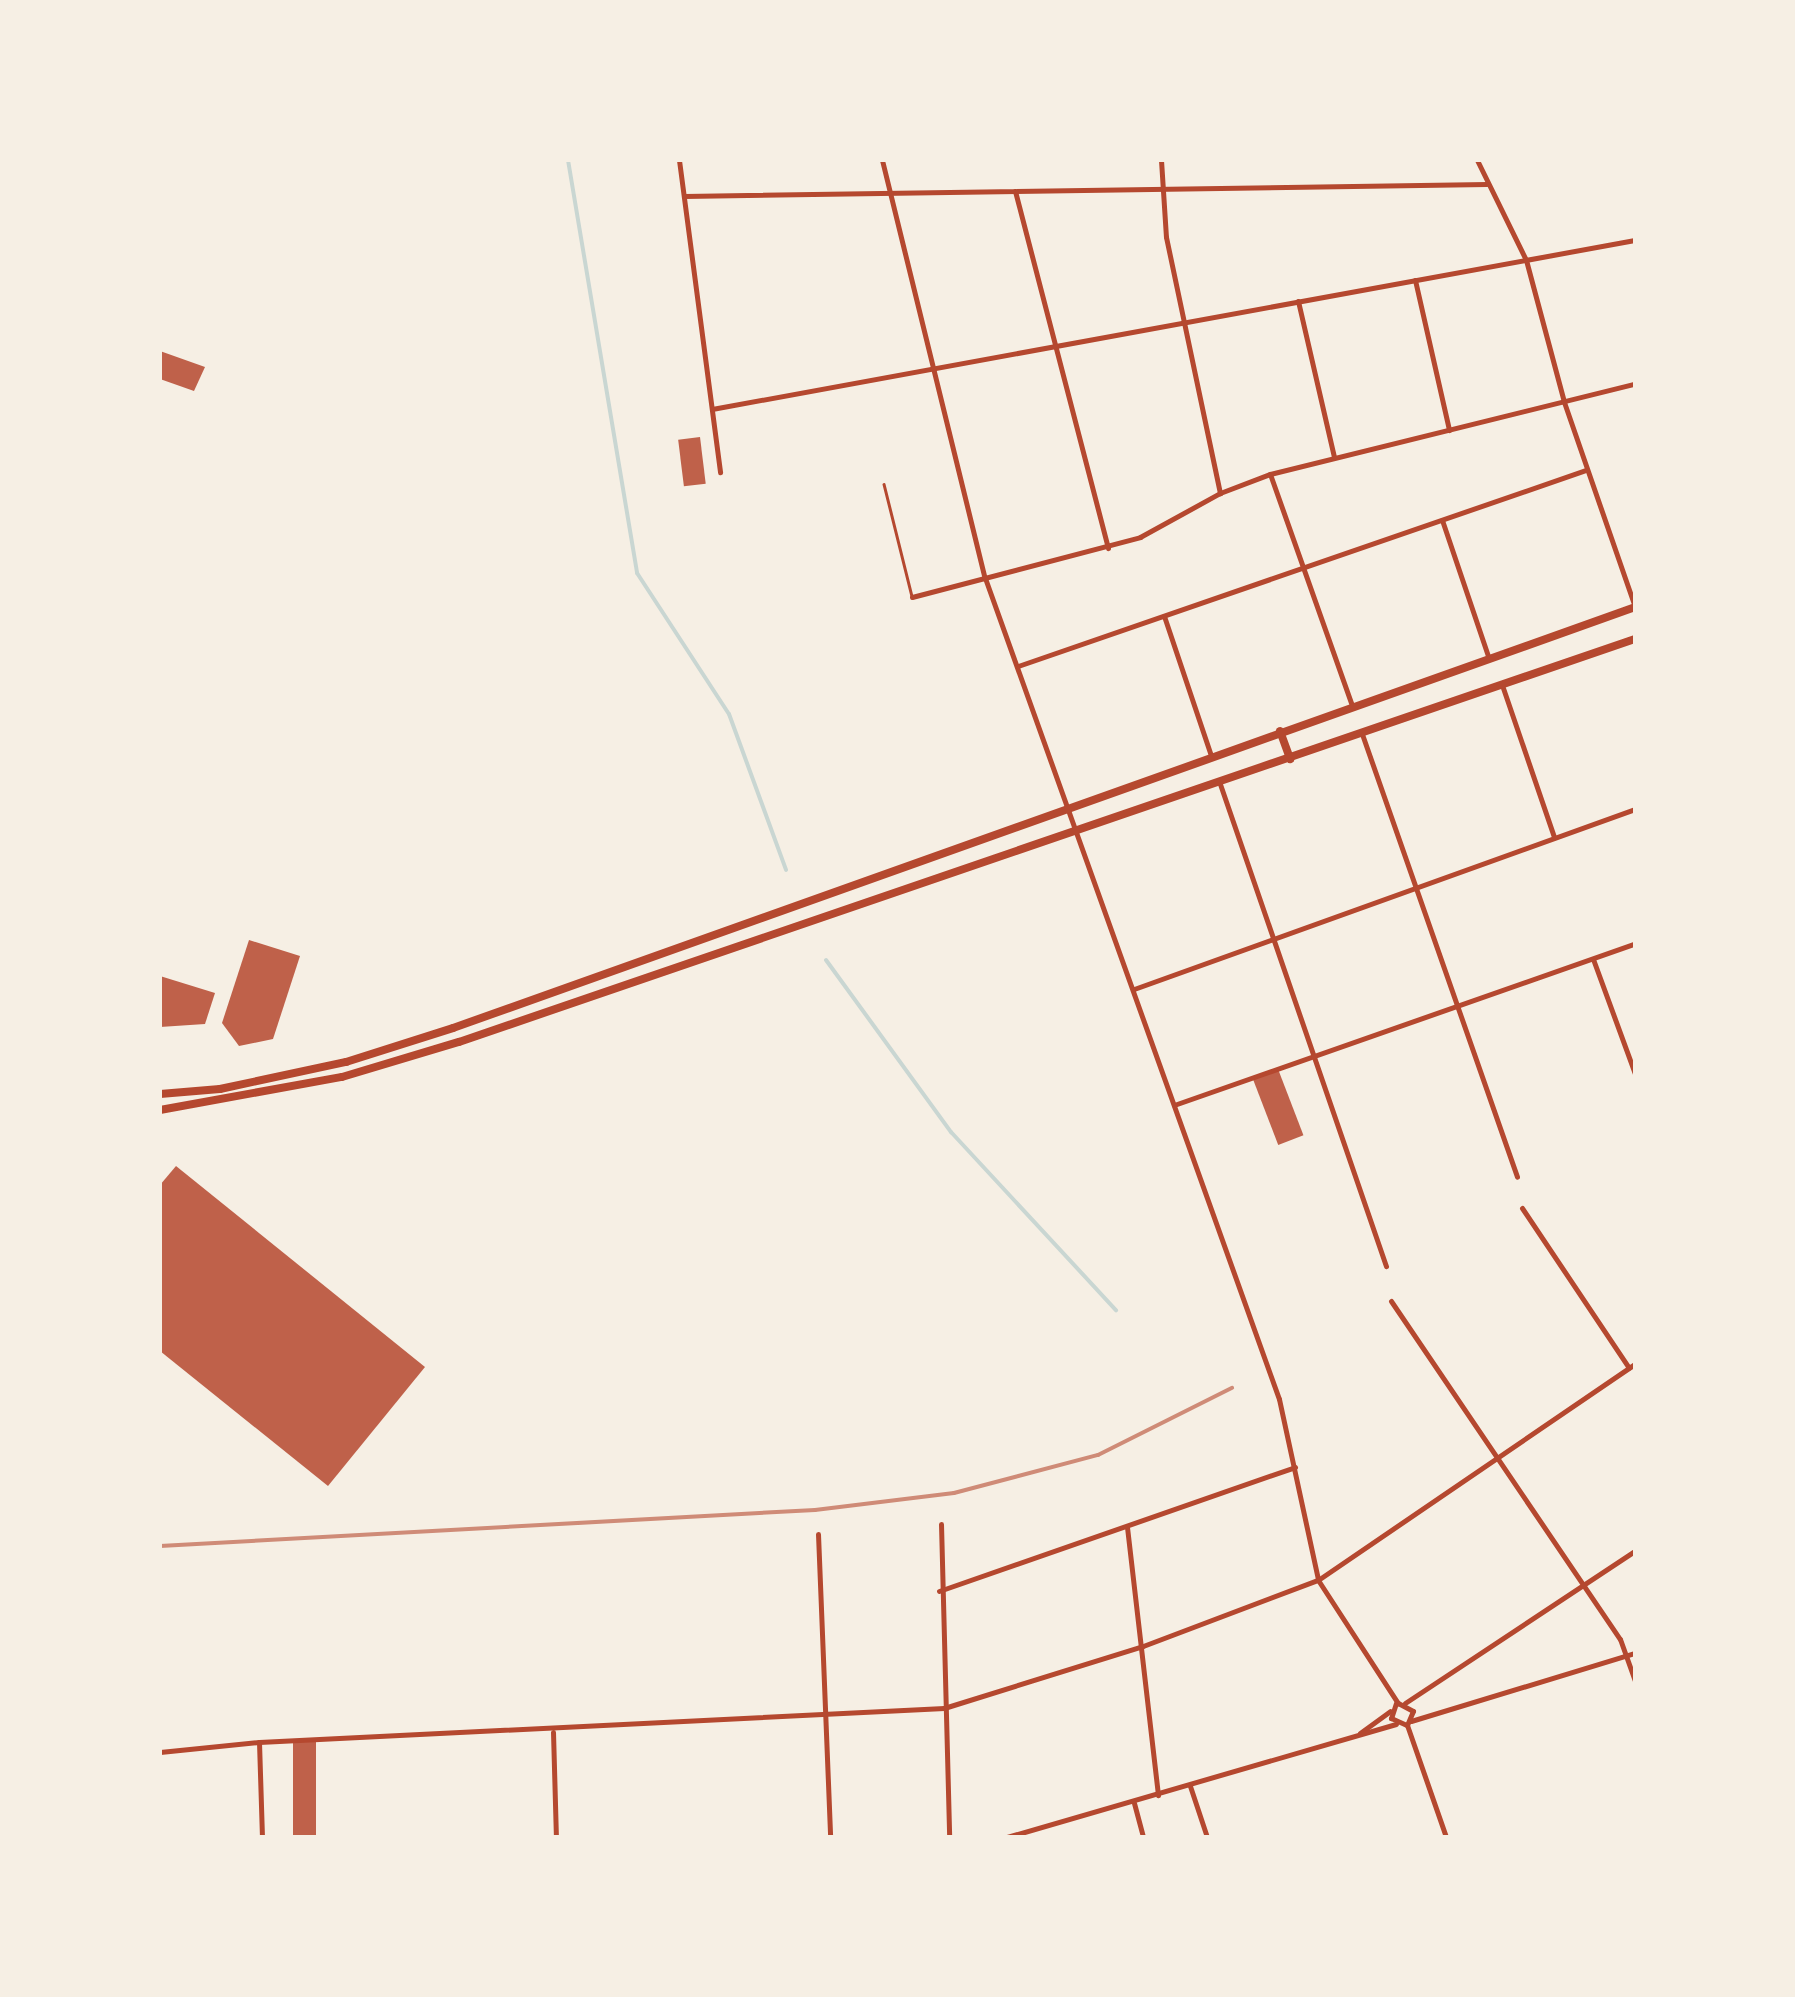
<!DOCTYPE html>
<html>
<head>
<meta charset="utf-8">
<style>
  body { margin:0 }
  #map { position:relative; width:1795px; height:1997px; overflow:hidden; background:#f6efe4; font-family:Roboto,sans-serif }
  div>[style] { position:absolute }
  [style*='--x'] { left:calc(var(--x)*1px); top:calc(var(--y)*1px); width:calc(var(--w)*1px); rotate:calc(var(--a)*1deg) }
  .stream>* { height:4px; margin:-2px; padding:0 2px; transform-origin:2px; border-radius:2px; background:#c9d6d2 }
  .building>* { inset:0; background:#bf614a; transform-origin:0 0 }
  .service>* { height:2.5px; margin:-1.25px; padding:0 1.25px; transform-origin:1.25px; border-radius:1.25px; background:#b5482f }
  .minor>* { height:5px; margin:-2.5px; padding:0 2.5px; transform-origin:2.5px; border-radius:2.5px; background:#b5482f }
  .tertiary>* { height:5px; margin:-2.5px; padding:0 2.5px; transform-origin:2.5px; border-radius:2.5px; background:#b5482f }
  .primary>* { height:8px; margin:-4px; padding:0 4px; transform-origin:4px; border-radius:4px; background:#b5482f }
  .rail>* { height:4px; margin:-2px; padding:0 2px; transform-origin:2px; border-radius:2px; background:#cf8b77 }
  span { translate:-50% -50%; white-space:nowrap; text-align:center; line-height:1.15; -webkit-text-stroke:8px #f6efe4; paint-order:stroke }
  .frame { position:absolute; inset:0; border:162px solid #f6efe4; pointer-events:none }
</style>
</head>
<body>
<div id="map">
  <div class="stream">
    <div style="--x:568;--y:160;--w:419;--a:80.5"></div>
    <div style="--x:637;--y:573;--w:168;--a:56.9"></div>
    <div style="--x:729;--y:714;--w:166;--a:69.9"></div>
    <div style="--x:826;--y:960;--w:213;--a:54"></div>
    <div style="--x:951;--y:1132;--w:243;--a:47.2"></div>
  </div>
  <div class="building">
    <div style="clip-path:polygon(160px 351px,205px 367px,194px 391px,160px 379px)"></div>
    <div style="left:700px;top:437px;width:47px;height:22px;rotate:83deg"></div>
    <div style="clip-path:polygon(249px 940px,300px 956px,273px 1039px,239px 1046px,222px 1023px)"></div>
    <div style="clip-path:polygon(160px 976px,215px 993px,205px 1024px,160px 1027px)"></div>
    <div style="left:1278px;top:1069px;width:71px;height:27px;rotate:69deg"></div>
    <div style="clip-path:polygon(176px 1166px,425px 1367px,328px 1486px,160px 1351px,160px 1185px)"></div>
    <div style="left:293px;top:1740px;width:23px;height:97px"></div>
  </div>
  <div class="service">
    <div style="--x:884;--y:484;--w:115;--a:76"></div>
  </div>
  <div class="minor">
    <div style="--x:679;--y:160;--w:315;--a:82.5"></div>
    <div style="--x:1161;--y:160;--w:77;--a:86.3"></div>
    <div style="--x:1166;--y:237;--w:262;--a:78.1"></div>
    <div style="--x:1015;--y:191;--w:369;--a:75.4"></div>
    <div style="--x:684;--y:196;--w:803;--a:-0.86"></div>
    <div style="--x:1415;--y:280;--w:154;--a:77.2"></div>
    <div style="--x:1298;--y:301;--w:160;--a:77"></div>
    <div style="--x:712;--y:409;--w:938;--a:-10.38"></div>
    <div style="--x:1270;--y:474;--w:246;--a:70.5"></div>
    <div style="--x:1442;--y:520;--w:147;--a:71.3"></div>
    <div style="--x:912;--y:597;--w:236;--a:-14.7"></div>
    <div style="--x:1140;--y:537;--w:91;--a:-28.8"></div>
    <div style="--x:1220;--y:493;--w:53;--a:-20.8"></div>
    <div style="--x:1270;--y:474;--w:376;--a:-13.9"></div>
    <div style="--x:1164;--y:616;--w:148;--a:71.4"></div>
    <div style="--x:1018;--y:666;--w:601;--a:-19.04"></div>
    <div style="--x:1502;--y:685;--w:161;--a:71.1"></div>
    <div style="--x:1362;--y:734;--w:469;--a:70.7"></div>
    <div style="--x:1220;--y:784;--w:510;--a:71"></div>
    <div style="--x:1593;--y:959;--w:122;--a:69.9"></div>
    <div style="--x:1134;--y:989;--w:532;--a:-19.76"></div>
    <div style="--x:1174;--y:1105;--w:488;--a:-19.3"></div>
    <div style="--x:1522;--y:1208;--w:192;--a:56.2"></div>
    <div style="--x:1391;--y:1301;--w:408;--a:55.9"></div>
    <div style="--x:1620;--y:1639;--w:45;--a:70.3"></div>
    <div style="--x:941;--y:1524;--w:313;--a:88.5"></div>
    <div style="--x:1127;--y:1527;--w:270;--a:83.4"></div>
    <div style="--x:818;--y:1534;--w:303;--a:87.7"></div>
    <div style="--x:939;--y:1591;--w:377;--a:-19.2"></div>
    <div style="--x:1405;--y:1703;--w:276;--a:-33.5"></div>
    <div style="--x:1411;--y:1721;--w:234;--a:-16.9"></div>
    <div style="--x:553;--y:1732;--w:105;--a:88.4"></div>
    <div style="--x:1360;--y:1733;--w:37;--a:-36"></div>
    <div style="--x:259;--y:1742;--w:95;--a:88.2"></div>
    <div style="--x:1190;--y:1786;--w:54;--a:71.6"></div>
    <div style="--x:1134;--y:1803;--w:35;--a:75"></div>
    <div style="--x:1007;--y:1837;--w:405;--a:-16.2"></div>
  </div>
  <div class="tertiary">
    <div style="--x:882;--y:160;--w:431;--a:76.2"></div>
    <div style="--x:985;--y:578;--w:872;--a:70.3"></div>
    <div style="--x:1279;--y:1399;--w:185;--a:77.8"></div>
    <div style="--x:1318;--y:1580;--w:147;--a:57"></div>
    <div style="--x:1477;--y:160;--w:111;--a:63.9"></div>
    <div style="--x:1526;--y:260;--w:147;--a:75"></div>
    <div style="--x:1564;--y:402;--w:217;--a:70.9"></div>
    <div style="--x:1396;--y:1703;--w:16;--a:108"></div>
    <div style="--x:1391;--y:1718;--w:17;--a:24"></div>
    <div style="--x:1398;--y:1703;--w:17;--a:28"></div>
    <div style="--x:1413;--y:1711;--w:15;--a:113"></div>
    <div style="--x:1407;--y:1725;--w:119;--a:70.8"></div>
    <div style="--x:160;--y:1752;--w:100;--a:-5.8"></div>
    <div style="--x:259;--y:1742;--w:686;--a:-2.84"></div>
    <div style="--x:944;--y:1708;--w:208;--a:-17.3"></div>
    <div style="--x:1143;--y:1646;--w:187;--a:-20.7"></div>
    <div style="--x:1318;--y:1580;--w:384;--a:-34.3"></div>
  </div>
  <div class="primary">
    <div style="--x:1280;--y:731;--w:30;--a:70"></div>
    <div style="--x:160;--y:1094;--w:60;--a:-4.8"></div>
    <div style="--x:220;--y:1089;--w:129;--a:-12.1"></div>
    <div style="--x:346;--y:1062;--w:112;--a:-17.6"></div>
    <div style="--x:453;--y:1028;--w:1255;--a:-19.6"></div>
    <div style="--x:160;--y:1110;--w:185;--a:-10.3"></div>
    <div style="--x:342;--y:1077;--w:122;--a:-16.7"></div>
    <div style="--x:459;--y:1042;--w:1243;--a:-18.92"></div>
  </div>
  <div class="rail">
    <div style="--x:160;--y:1546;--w:656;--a:-3.15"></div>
    <div style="--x:815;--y:1510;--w:140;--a:-7"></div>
    <div style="--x:954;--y:1493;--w:149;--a:-14.8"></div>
    <div style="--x:1098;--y:1455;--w:150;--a:-26.6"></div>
  </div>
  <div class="frame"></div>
</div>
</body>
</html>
